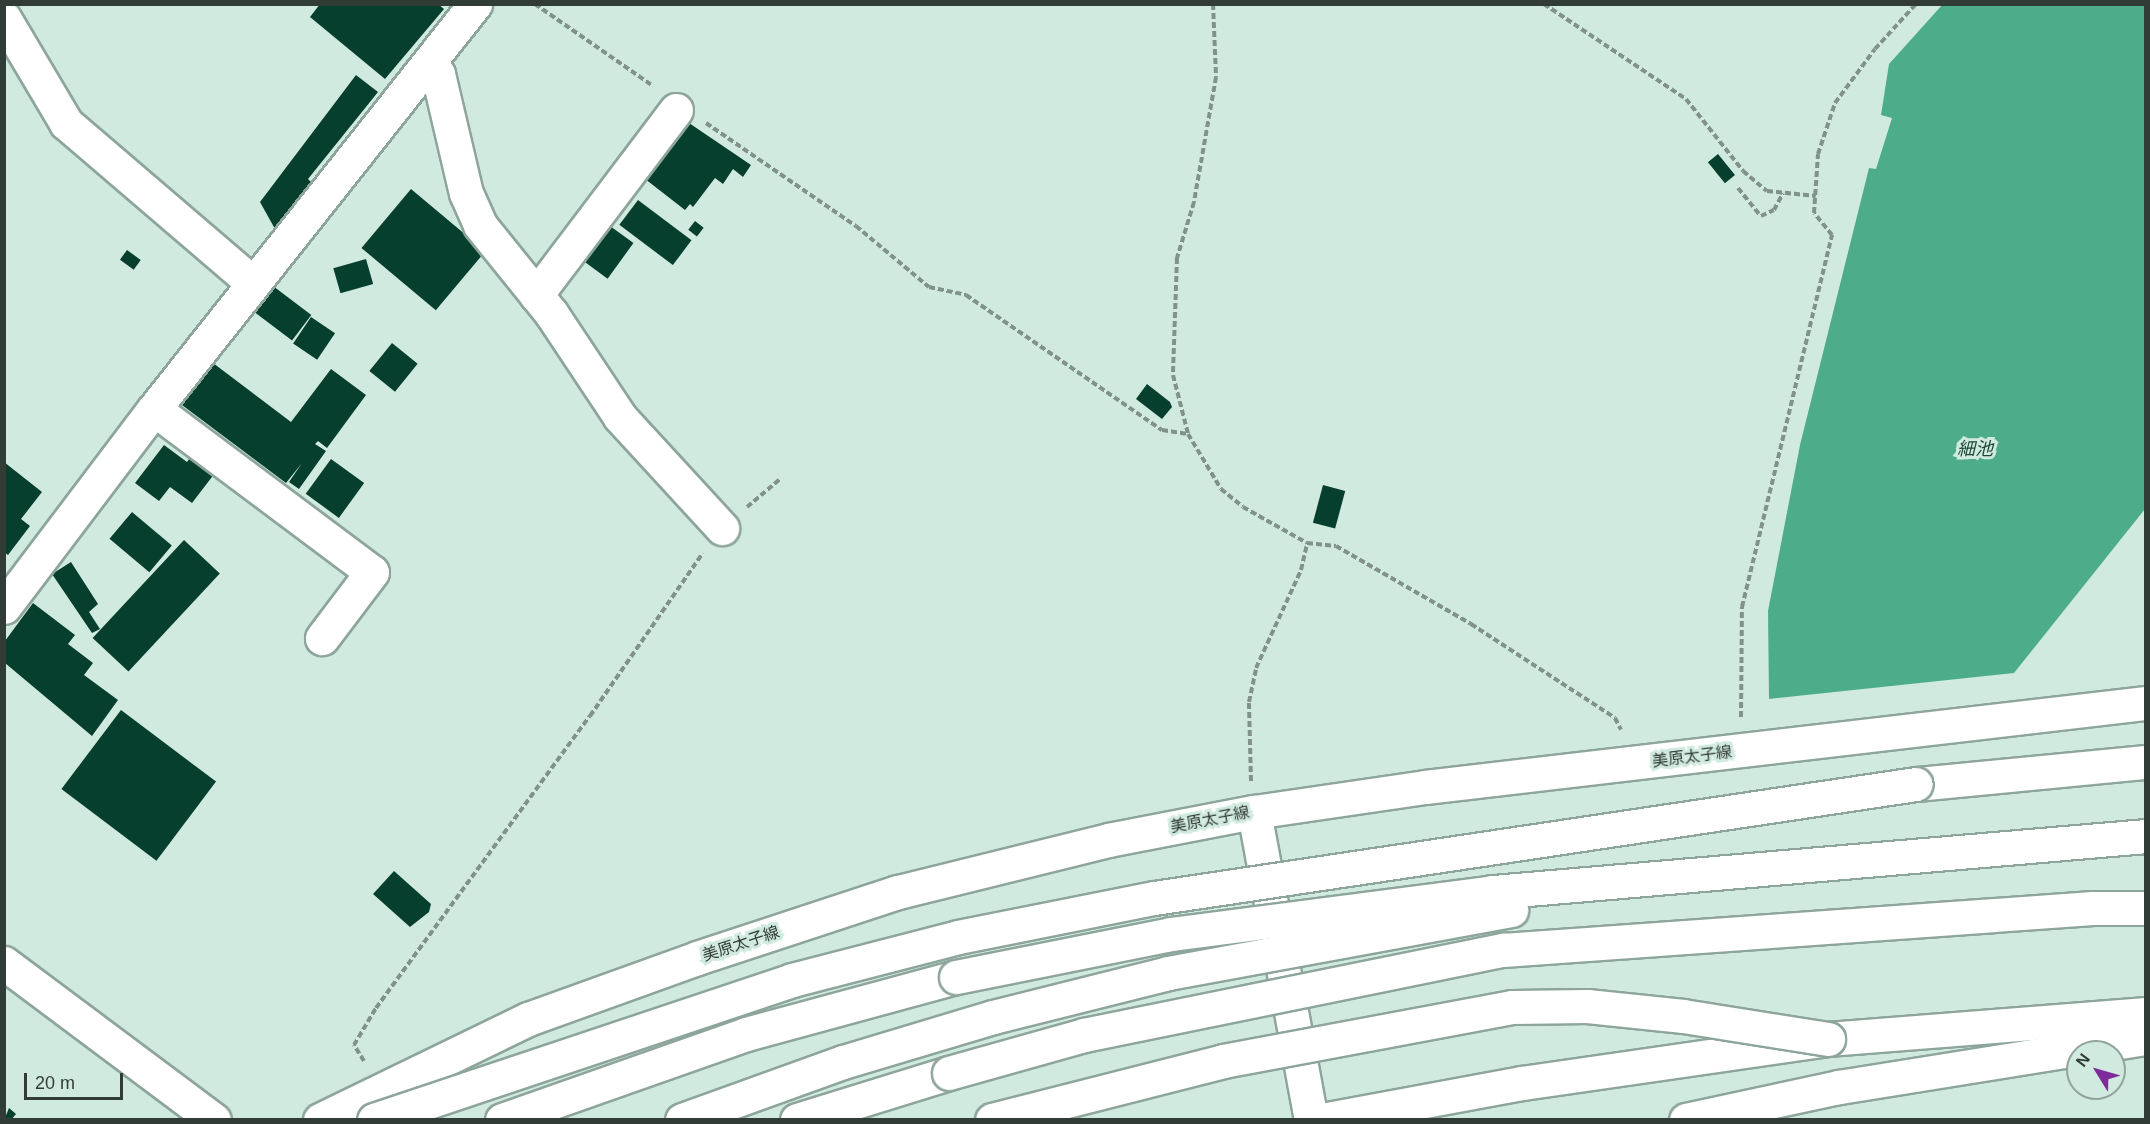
<!DOCTYPE html>
<html>
<head>
<meta charset="utf-8">
<style>
  body { margin:0 }
  #map { position:relative; width:2150px; height:1124px; overflow:hidden; background:#d1eadf; font-family:Arial,"Noto Sans JP",sans-serif }
  div>[style] { position:absolute }
  [style*='--x'] { left:calc(var(--x)*1px); top:calc(var(--y)*1px); width:calc(var(--w)*1px); rotate:calc(var(--a)*1deg) }
  .water>* { inset:0; background:#4dad8a }
  .building>* { inset:0; background:#073f2e; transform-origin:0 0 }
  .path>* { height:4px; margin-top:-2px; transform-origin:0; background:repeating-linear-gradient(90deg,#81928a 0 6px,transparent 0 9px) }
  .roads { filter:drop-shadow(2px 0 #8da59a) drop-shadow(-2px 0 #8da59a) drop-shadow(0 2px #8da59a) drop-shadow(0 -2px #8da59a) }
  .minor>* { height:33px; margin:-16.5px; padding:0 16.5px; transform-origin:16.5px; border-radius:16.5px; background:#fff }
  .major>* { height:33px; margin:-16.5px; padding:0 16.5px; transform-origin:16.5px; border-radius:16.5px; background:#fff }
  .highway>* { height:33px; margin:-16.5px; padding:0 16.5px; transform-origin:16.5px; border-radius:16.5px; background:#fff }
  .bridges { filter:drop-shadow(2px 0 #8da59a) drop-shadow(-2px 0 #8da59a) drop-shadow(0 2px #8da59a) drop-shadow(0 -2px #8da59a) }
  .highway-bridge>* { height:33px; margin:-16.5px; padding:0 16.5px; transform-origin:16.5px; border-radius:16.5px; background:#fff }
  span { translate:-50% -50%; white-space:nowrap; text-align:center; line-height:1.15; -webkit-text-stroke:6px #d1eadf; paint-order:stroke }
  .street-label { font-size:16px; color:#323c37 }
  .water-label { font-size:18px; color:#1d4737; font-style:italic }
  .frame { position:absolute; inset:0; border:6px solid #323c37; pointer-events:none }
  .north { position:absolute; left:2066px; top:1040px; width:60px; height:60px; box-sizing:border-box; background:#d1eadf; border:2px solid #91a49c; border-radius:50%; rotate:307deg; font-size:16px; font-weight:700; line-height:24px; text-align:center; color:#323c37 }
  .north::after { content:''; display:block; margin:auto; width:21px; height:27px; background:#7f2b9a; clip-path:polygon(50% 0,100% 100%,50% 72%,0 100%) }
  .scale { position:absolute; left:24px; top:1073px; width:99px; height:27px; box-sizing:border-box; border:3px solid #323c37; border-top:0; padding-left:8px; font-size:18px; line-height:21px; white-space:nowrap; color:#323c37; -webkit-text-stroke:4px #d1eadf; paint-order:stroke }
</style>
</head>
<body>
<div id="map">
  <div class="water">
    <div style="clip-path:polygon(1943px 4px,2145px 5px,2145px 509px,2014px 673px,1769px 699px,1768px 611px,1800px 445px,1869px 168px,1876px 169px,1892px 118px,1881px 115px,1889px 64px)"></div>
  </div>
  <div class="building">
    <div style="clip-path:polygon(320px 4px,438px 4px,444px 9px,385px 79px,310px 17px)"></div>
    <div style="clip-path:polygon(356px 75px,378px 92px,308px 179px,311px 182px,275px 229px,260px 202px)"></div>
    <div style="clip-path:polygon(689px 123px,751px 165px,743px 177px,733px 169px,723px 184px,715px 178px,693px 207px,690px 204px,685px 210px,640px 175px,647px 166px,653px 170px,665px 154px,658px 149px,673px 130px,680px 135px)"></div>
    <div style="left:1718px;top:154px;width:27px;height:13px;rotate:51deg"></div>
    <div style="left:411px;top:189px;width:97px;height:77px;rotate:40deg"></div>
    <div style="left:638px;top:200px;width:67px;height:31px;rotate:37deg"></div>
    <div style="left:695px;top:221px;width:11px;height:11px;rotate:38deg"></div>
    <div style="left:610px;top:226px;width:29px;height:44px;rotate:36deg"></div>
    <div style="left:127px;top:250px;width:17px;height:12px;rotate:36deg"></div>
    <div style="left:366px;top:259px;width:26px;height:34px;rotate:74deg"></div>
    <div style="left:273px;top:286px;width:48px;height:32px;rotate:37deg"></div>
    <div style="left:311px;top:317px;width:29px;height:32px;rotate:34deg"></div>
    <div style="left:392px;top:343px;width:33px;height:36px;rotate:39deg"></div>
    <div style="clip-path:polygon(213px 363px,291px 422px,331px 369px,366px 395px,327px 448px,318px 441px,315px 444px,326px 451px,299px 489px,289px 482px,302px 463px,286px 483px,182px 405px)"></div>
    <div style="clip-path:polygon(1147px 384px,1170px 402px,1172px 407px,1162px 419px,1136px 399px)"></div>
    <div style="clip-path:polygon(164px 445px,187px 462px,192px 455px,215px 473px,192px 503px,170px 487px,159px 501px,135px 483px)"></div>
    <div style="left:331px;top:459px;width:41px;height:43px;rotate:36deg"></div>
    <div style="clip-path:polygon(4px 462px,42px 492px,21px 519px,30px 526px,8px 555px,4px 552px)"></div>
    <div style="left:1323px;top:485px;width:23px;height:39px;rotate:15deg"></div>
    <div style="left:132px;top:512px;width:52px;height:35px;rotate:40deg"></div>
    <div style="left:184px;top:540px;width:49px;height:134px;rotate:43deg"></div>
    <div style="clip-path:polygon(71px 562px,98px 604px,89px 612px,100px 629px,92px 633px,52px 574px)"></div>
    <div style="clip-path:polygon(33px 603px,75px 635px,68px 644px,93px 663px,84px 675px,118px 700px,92px 736px,5px 663px,5px 641px)"></div>
    <div style="left:121px;top:710px;width:119px;height:99px;rotate:37deg"></div>
    <div style="clip-path:polygon(394px 871px,431px 904px,429px 912px,410px 927px,373px 894px)"></div>
    <div style="clip-path:polygon(9px 1108px,16px 1114px,11px 1120px,4px 1120px)"></div>
  </div>
  <div class="path">
    <div style="--x:535;--y:4;--w:144;--a:34.8"></div>
    <div style="--x:1213;--y:4;--w:73;--a:87.6"></div>
    <div style="--x:1216;--y:77;--w:127;--a:100"></div>
    <div style="--x:1194;--y:202;--w:59;--a:106.9"></div>
    <div style="--x:1177;--y:258;--w:117;--a:92"></div>
    <div style="--x:1173;--y:375;--w:61;--a:75.7"></div>
    <div style="--x:1188;--y:434;--w:64;--a:59"></div>
    <div style="--x:1221;--y:489;--w:28;--a:39"></div>
    <div style="--x:1243;--y:507;--w:73;--a:29.4"></div>
    <div style="--x:1544;--y:4;--w:171;--a:33.8"></div>
    <div style="--x:1686;--y:99;--w:92;--a:51.6"></div>
    <div style="--x:1743;--y:171;--w:31;--a:40"></div>
    <div style="--x:1767;--y:191;--w:49;--a:5.8"></div>
    <div style="--x:706;--y:123;--w:182;--a:34.5"></div>
    <div style="--x:856;--y:226;--w:95;--a:39.9"></div>
    <div style="--x:929;--y:287;--w:38;--a:12"></div>
    <div style="--x:966;--y:295;--w:238;--a:34.6"></div>
    <div style="--x:1162;--y:430;--w:26;--a:9"></div>
    <div style="--x:1738;--y:188;--w:36;--a:51"></div>
    <div style="--x:1761;--y:216;--w:14;--a:-25"></div>
    <div style="--x:1774;--y:210;--w:19;--a:-62"></div>
    <div style="--x:747;--y:507;--w:43;--a:-40.3"></div>
    <div style="--x:1741;--y:717;--w:110;--a:-89.5"></div>
    <div style="--x:1742;--y:607;--w:383;--a:-76.4"></div>
    <div style="--x:1832;--y:235;--w:28;--a:-129"></div>
    <div style="--x:1814;--y:213;--w:59;--a:-86.1"></div>
    <div style="--x:1818;--y:154;--w:54;--a:-71.6"></div>
    <div style="--x:1835;--y:103;--w:67;--a:-53.5"></div>
    <div style="--x:1875;--y:49;--w:61;--a:-47.7"></div>
    <div style="--x:1251;--y:781;--w:79;--a:-91.5"></div>
    <div style="--x:1249;--y:702;--w:35;--a:-78"></div>
    <div style="--x:1256;--y:668;--w:108;--a:-65.3"></div>
    <div style="--x:1301;--y:570;--w:28;--a:-77"></div>
    <div style="--x:1307;--y:543;--w:29;--a:6"></div>
    <div style="--x:1336;--y:546;--w:156;--a:30"></div>
    <div style="--x:1471;--y:624;--w:172;--a:33.1"></div>
    <div style="--x:1615;--y:718;--w:13;--a:63"></div>
    <div style="--x:364;--y:1061;--w:19;--a:-122"></div>
    <div style="--x:354;--y:1045;--w:43;--a:-59.3"></div>
    <div style="--x:376;--y:1008;--w:362;--a:-53.8"></div>
    <div style="--x:590;--y:716;--w:198;--a:-55.3"></div>
  </div>
  <div class="roads">
    <div class="minor">
      <div style="--x:4;--y:18;--w:122;--a:59.4"></div>
      <div style="--x:66;--y:123;--w:246;--a:40.6"></div>
      <div style="--x:430;--y:63;--w:14;--a:54"></div>
      <div style="--x:438;--y:74;--w:122;--a:76.8"></div>
      <div style="--x:466;--y:193;--w:35;--a:66"></div>
      <div style="--x:480;--y:225;--w:113;--a:51.1"></div>
      <div style="--x:551;--y:313;--w:125;--a:56.4"></div>
      <div style="--x:620;--y:417;--w:151;--a:47.4"></div>
      <div style="--x:536;--y:295;--w:232;--a:-52.9"></div>
      <div style="--x:154;--y:409;--w:272;--a:36.8"></div>
      <div style="--x:372;--y:572;--w:83;--a:127.1"></div>
      <div style="--x:4;--y:607;--w:248;--a:-52.9"></div>
      <div style="--x:154;--y:409;--w:517;--a:-51.6"></div>
      <div style="--x:4;--y:963;--w:262;--a:36.8"></div>
    </div>
    <div class="major">
      <div style="--x:1254;--y:812;--w:313;--a:79.5"></div>
      <div style="--x:320;--y:1120;--w:231;--a:-25.9"></div>
      <div style="--x:528;--y:1019;--w:180;--a:-19.8"></div>
      <div style="--x:697;--y:958;--w:212;--a:-18.2"></div>
      <div style="--x:898;--y:892;--w:216;--a:-13.9"></div>
      <div style="--x:1108;--y:840;--w:149;--a:-10.9"></div>
      <div style="--x:1254;--y:812;--w:173;--a:-8.3"></div>
      <div style="--x:1425;--y:787;--w:726;--a:-6.65"></div>
      <div style="--x:1686;--y:1120;--w:157;--a:-12.2"></div>
      <div style="--x:1839;--y:1087;--w:311;--a:-9.1"></div>
    </div>
    <div class="highway">
      <div style="--x:1916;--y:784;--w:231;--a:-5.5"></div>
      <div style="--x:502;--y:1120;--w:259;--a:-19.4"></div>
      <div style="--x:746;--y:1034;--w:218;--a:-15.2"></div>
      <div style="--x:797;--y:1120;--w:159;--a:-17.2"></div>
      <div style="--x:1322;--y:1120;--w:203;--a:-10.5"></div>
      <div style="--x:1522;--y:1083;--w:309;--a:-8.2"></div>
      <div style="--x:1828;--y:1039;--w:319;--a:-4.5"></div>
    </div>
  </div>
  <div class="bridges">
    <div class="highway-bridge">
      <div style="--x:956;--y:977;--w:219;--a:-11.3"></div>
      <div style="--x:1171;--y:934;--w:325;--a:-7.4"></div>
      <div style="--x:1493;--y:892;--w:655;--a:-4.9"></div>
      <div style="--x:949;--y:1073;--w:140;--a:-15.7"></div>
      <div style="--x:1084;--y:1035;--w:428;--a:-11.5"></div>
      <div style="--x:1503;--y:950;--w:591;--a:-4.07"></div>
      <div style="--x:2093;--y:908;--w:53;--a:0"></div>
      <div style="--x:374;--y:1120;--w:441;--a:-18.5"></div>
      <div style="--x:792;--y:980;--w:171;--a:-14.5"></div>
      <div style="--x:958;--y:937;--w:200;--a:-11.3"></div>
      <div style="--x:1154;--y:898;--w:770;--a:-8.51"></div>
      <div style="--x:682;--y:1120;--w:171;--a:-19.8"></div>
      <div style="--x:843;--y:1062;--w:157;--a:-16.7"></div>
      <div style="--x:993;--y:1017;--w:180;--a:-14.1"></div>
      <div style="--x:1168;--y:973;--w:349;--a:-10.4"></div>
      <div style="--x:992;--y:1120;--w:238;--a:-14.3"></div>
      <div style="--x:1223;--y:1061;--w:294;--a:-10.6"></div>
      <div style="--x:1512;--y:1007;--w:75;--a:-0.8"></div>
      <div style="--x:1587;--y:1006;--w:97;--a:5.9"></div>
      <div style="--x:1683;--y:1016;--w:147;--a:9"></div>
    </div>
  </div>
  <div class="street-label">
    <span style="left:1692px;top:757px;rotate:-7deg">美原太子線</span>
    <span style="left:1210px;top:820px;rotate:-11deg">美原太子線</span>
    <span style="left:741px;top:944px;rotate:-18deg">美原太子線</span>
  </div>
  <div class="water-label">
    <span style="left:1975px;top:449px">細池</span>
  </div>
  <div class="frame"></div>
  <div class="north">N</div>
  <div class="scale">20 m</div>
</div>
</body>
</html>
